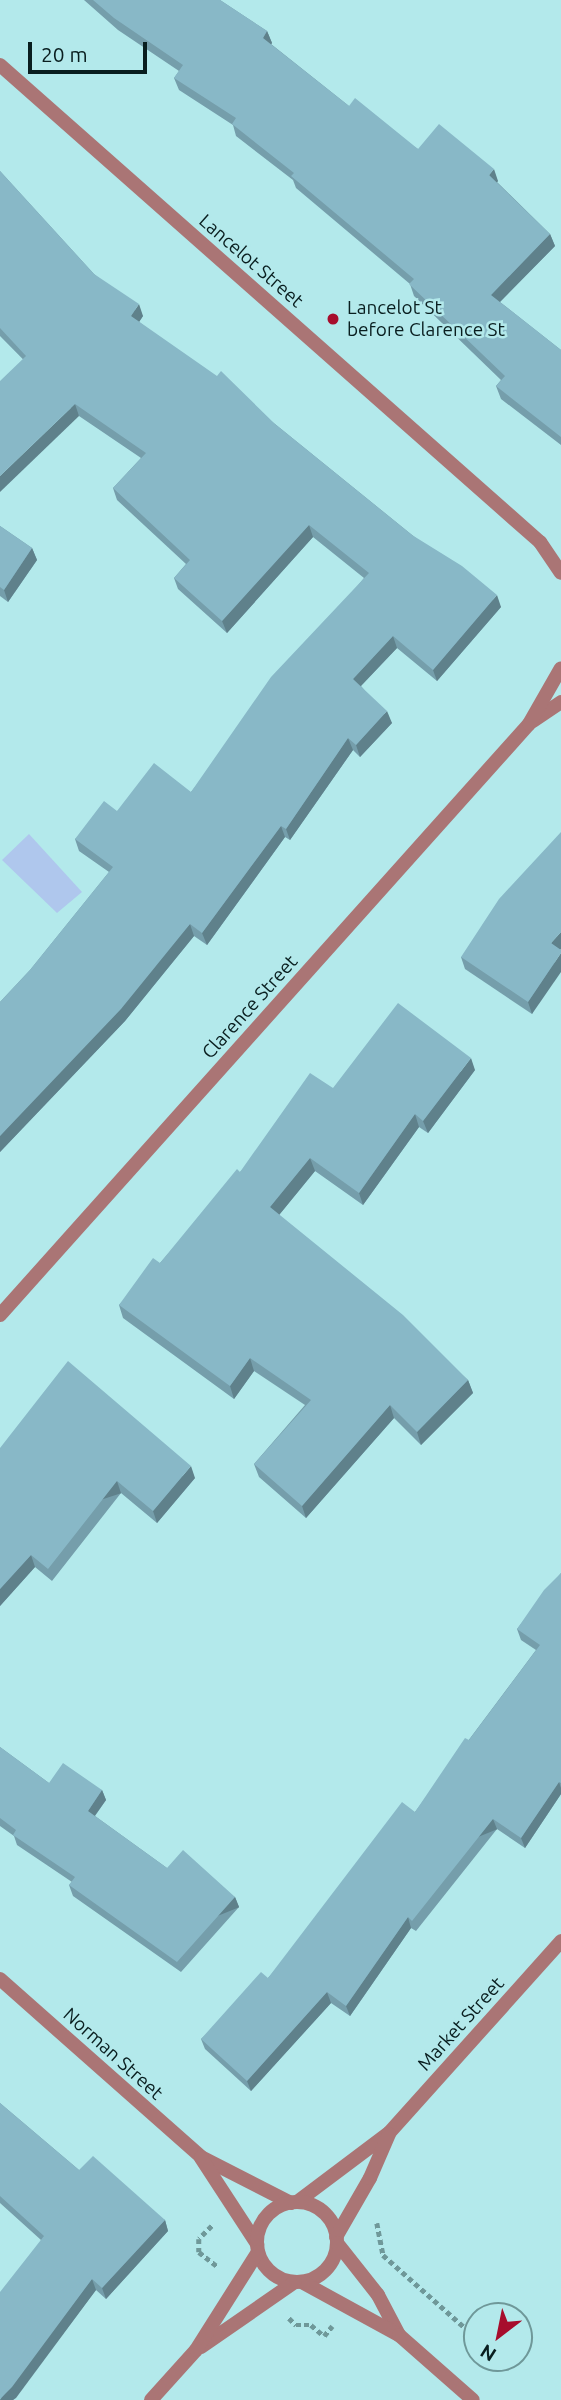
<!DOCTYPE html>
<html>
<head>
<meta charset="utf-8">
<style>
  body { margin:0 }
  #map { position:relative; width:561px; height:2400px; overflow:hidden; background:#b3e9eb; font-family:Ubuntu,sans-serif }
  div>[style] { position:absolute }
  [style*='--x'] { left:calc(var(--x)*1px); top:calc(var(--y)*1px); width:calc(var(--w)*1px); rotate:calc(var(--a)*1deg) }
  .water>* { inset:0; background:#afc7ed }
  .path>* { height:4.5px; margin-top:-2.25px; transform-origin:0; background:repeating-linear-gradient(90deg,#6f9899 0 5px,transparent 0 8.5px) }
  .street>* { height:14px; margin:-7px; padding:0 7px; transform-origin:7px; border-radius:7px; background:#aa7575 }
  .street>.ring { margin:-7px; padding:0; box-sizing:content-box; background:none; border:14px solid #aa7575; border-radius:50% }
  .wall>* { inset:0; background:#759eab }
  .shaded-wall>* { inset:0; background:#5f818b; transform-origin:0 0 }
  .building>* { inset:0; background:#88b8c7 }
  .dots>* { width:19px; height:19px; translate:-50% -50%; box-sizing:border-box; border:4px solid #b3e9eb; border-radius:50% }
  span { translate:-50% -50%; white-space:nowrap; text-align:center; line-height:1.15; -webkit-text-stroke:5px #b3e9eb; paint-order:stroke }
  .street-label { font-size:19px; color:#091e1f }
  .poi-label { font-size:19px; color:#091e1f }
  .left { translate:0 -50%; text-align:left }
  .north { position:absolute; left:463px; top:2302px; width:70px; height:70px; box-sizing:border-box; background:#b3e9eb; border:2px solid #6f9899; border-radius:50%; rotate:212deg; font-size:19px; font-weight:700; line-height:28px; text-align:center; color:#091e1f }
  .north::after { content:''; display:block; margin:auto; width:24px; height:32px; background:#a70d2c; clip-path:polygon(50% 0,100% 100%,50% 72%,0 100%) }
  .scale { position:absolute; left:28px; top:42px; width:119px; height:32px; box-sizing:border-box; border:4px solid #091e1f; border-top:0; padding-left:9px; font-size:21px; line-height:24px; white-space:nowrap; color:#091e1f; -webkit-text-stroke:5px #b3e9eb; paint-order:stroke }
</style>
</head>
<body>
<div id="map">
  <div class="water">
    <div style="clip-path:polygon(29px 834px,82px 892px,57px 913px,2px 860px)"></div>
  </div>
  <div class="path">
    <div style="--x:377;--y:2223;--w:33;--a:79"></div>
    <div style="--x:383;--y:2255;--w:119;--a:41.6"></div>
    <div style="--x:212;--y:2226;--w:18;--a:135"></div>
    <div style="--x:199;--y:2239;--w:13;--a:90"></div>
    <div style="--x:199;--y:2252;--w:23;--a:38"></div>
    <div style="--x:289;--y:2318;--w:10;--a:45"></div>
    <div style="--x:296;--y:2325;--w:15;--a:0"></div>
    <div style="--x:311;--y:2325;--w:17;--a:40"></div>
    <div style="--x:324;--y:2336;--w:13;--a:-51"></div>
  </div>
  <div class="street">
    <div style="--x:0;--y:65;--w:721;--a:41.46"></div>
    <div style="--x:540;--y:542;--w:37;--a:56"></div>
    <div style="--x:533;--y:721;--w:34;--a:-34"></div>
    <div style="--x:0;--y:1315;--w:793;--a:-48.17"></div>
    <div style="--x:529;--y:724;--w:64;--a:-60.3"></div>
    <div style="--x:0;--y:1979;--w:268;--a:41.5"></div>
    <div style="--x:201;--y:2157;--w:101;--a:27.1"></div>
    <div style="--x:201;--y:2158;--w:103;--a:56.9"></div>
    <div style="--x:297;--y:2202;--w:115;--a:-36.9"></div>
    <div style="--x:389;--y:2133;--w:258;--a:-48.1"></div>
    <div class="ring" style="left:257px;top:2202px;width:66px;height:66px"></div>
    <div style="--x:336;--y:2237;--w:68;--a:-60"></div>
    <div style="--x:370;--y:2178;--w:48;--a:-66.6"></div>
    <div style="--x:337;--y:2243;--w:66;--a:51.7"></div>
    <div style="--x:378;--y:2295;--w:45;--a:62.3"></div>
    <div style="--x:302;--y:2282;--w:111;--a:28.7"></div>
    <div style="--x:399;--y:2335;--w:98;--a:41.3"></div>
    <div style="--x:201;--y:2347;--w:114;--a:-34.7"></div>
    <div style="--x:151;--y:2400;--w:67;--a:-48"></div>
    <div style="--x:196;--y:2350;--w:116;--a:-57.7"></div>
  </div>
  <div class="wall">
    <div style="clip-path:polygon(84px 0,220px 0,267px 31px,272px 43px,271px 44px,349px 106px,418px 149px,498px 181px,497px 182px,550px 234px,555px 246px,500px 302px,561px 350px,561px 445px,501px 399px,496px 386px,501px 380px,414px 296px,410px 284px,296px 188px,293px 180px,236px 136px,233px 125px,179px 90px,174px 78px,179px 71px,118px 30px)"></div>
    <div style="clip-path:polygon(0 171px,94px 274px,143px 316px,139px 322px,275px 424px,501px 607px,437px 681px,397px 648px,361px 686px,392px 723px,360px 757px,353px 750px,290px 840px,285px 837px,207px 945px,194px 936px,125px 1021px,0 1152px,0 1002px,30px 970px,109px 872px,79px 851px,75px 839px,117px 811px,191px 792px,364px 578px,313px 537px,227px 633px,178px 589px,174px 578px,186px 564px,117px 500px,113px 488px,141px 458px,79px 416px,0 336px)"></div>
    <div style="clip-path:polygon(0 526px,32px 548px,37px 560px,8px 602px,0 596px)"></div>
    <div style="clip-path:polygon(560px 950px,532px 1014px,465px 969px,461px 957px)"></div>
    <div style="clip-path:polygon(475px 1070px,428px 1133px,419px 1127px,363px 1205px,315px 1171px,279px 1215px,468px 1380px,473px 1393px,421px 1445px,394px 1418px,306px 1518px,259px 1477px,254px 1464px,305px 1405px,254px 1371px,234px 1399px,123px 1318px,119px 1305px,160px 1263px,240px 1172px,333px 1088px)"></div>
    <div style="clip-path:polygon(0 1448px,195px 1478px,157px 1523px,121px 1493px,52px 1581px,35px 1567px,0 1606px)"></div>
    <div style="clip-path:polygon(561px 1573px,561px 1794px,525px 1848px,497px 1829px,416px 1931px,411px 1928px,350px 2016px,331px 2003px,251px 2091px,205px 2049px,201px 2039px,268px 1978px,415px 1812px,536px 1650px,521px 1640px,517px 1629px)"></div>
    <div style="clip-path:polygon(0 1747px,49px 1783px,102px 1790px,106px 1800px,95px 1816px,167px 1868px,235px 1897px,239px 1907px,181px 1972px,73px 1896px,69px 1885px,72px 1882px,17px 1845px,14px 1836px,0 1826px)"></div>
    <div style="clip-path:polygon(0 2103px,79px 2170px,165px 2220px,168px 2231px,106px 2299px,96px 2290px,13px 2400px,0 2400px,41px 2240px,0 2203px)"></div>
  </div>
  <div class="shaded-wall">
    <div style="clip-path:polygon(267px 31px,272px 43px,267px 50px,263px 38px)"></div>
    <div style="clip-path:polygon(494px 169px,498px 181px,493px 187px,489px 175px)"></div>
    <div style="clip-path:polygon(550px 234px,555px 246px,495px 307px,491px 295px)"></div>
    <div style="clip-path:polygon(139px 304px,143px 316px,135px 328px,131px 316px)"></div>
    <div style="clip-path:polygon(75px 404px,79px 416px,0 492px,0 476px)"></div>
    <div style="clip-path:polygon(309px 525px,313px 537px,227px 633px,222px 621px)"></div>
    <div style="clip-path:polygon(32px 548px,37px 560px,8px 602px,4px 590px)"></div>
    <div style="clip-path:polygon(497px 595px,501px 607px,437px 681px,433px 670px)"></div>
    <div style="clip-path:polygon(393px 636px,397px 648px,357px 690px,353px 679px)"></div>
    <div style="clip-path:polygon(387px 711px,392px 723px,360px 757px,356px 745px)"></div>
    <div style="clip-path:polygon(348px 738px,353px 750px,290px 840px,286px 829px)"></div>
    <div style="clip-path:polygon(281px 826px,285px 837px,207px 945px,202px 933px)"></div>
    <div style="clip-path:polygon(190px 924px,194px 936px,125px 1021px,0 1152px,0 1136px)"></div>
    <div style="clip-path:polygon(561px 932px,561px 949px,555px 955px,551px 943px)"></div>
    <div style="clip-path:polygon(561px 953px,561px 972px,532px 1014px,528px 1002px)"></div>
    <div style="clip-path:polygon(471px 1058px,475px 1070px,428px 1133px,423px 1121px)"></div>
    <div style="clip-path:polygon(415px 1114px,419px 1127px,363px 1205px,359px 1193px)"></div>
    <div style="clip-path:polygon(310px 1158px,315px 1171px,275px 1220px,270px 1207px)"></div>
    <div style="clip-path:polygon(250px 1358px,254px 1371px,234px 1399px,230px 1386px)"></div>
    <div style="clip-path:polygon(468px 1380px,473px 1393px,421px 1445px,417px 1432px)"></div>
    <div style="clip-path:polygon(390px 1405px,394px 1418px,306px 1518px,302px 1506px)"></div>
    <div style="clip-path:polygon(191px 1466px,195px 1478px,157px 1523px,153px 1511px)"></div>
    <div style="left:117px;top:1481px;width:13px;height:112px;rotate:72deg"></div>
    <div style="clip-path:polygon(31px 1555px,35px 1567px,0 1606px,0 1589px)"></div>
    <div style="clip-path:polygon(559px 1782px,561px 1788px,561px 1794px,525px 1848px,521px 1838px)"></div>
    <div style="clip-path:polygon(102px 1790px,106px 1800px,91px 1821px,88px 1811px)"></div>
    <div style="left:493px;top:1819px;width:11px;height:130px;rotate:68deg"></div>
    <div style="left:235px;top:1897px;width:11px;height:87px;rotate:68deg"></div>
    <div style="clip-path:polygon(408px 1917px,411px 1928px,350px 2016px,346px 2006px)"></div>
    <div style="clip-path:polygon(327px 1992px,331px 2003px,251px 2091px,247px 2081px)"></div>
    <div style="clip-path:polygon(165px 2220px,168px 2231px,106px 2299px,102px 2288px)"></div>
    <div style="clip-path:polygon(92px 2279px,96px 2290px,16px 2398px,13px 2400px,0 2400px)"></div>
  </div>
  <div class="building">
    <div style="clip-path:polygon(93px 0,220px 0,267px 31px,263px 38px,349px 106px,355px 98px,418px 149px,439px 124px,494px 169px,489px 175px,550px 234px,491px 295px,561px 350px,561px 437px,496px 386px,505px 376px,409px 284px,414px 279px,291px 176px,294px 173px,232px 124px,236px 118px,174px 78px,183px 65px,114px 18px)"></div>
    <div style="clip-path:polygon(0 171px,94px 274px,139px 304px,131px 316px,217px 376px,221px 371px,275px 424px,412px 535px,462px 566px,497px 595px,433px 670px,393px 636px,353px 679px,387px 711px,356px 745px,348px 738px,286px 829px,281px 826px,202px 933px,190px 924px,121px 1009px,0 1136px,0 1002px,30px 970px,113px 867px,75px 839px,104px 801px,117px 811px,154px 763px,191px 792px,271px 677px,369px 573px,309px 525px,222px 621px,174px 578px,190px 560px,113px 488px,146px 453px,75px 404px,0 476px,0 381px,26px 356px,0 328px)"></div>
    <div style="clip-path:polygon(0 526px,32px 548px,4px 590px,0 587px)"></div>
    <div style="clip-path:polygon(561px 832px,561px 932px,551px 943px,561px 950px,561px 953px,528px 1002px,461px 957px,499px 899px)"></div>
    <div style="clip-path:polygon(398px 1003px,471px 1058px,423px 1121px,415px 1114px,359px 1193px,310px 1158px,270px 1207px,403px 1315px,468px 1380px,417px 1432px,390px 1405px,302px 1506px,254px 1464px,311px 1400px,250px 1358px,230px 1386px,119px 1305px,153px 1258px,160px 1263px,237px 1169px,240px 1172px,310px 1073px,333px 1088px)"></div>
    <div style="clip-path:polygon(68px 1361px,191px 1466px,153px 1511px,117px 1481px,48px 1569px,31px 1555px,0 1589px,0 1448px)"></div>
    <div style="clip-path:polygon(561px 1573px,561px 1783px,559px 1782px,521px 1838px,493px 1819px,412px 1921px,408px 1917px,346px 2006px,327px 1992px,247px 2081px,201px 2039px,261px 1972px,268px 1978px,402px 1802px,415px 1812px,465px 1738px,469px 1740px,540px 1645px,517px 1629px,544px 1590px)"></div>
    <div style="clip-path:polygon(0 1747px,49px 1783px,63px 1763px,102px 1790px,88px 1811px,167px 1868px,183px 1850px,235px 1897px,177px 1962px,69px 1885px,75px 1877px,13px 1835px,16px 1830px,0 1818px)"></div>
    <div style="clip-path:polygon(0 2103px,79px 2170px,93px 2156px,165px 2220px,102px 2288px,92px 2279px,12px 2387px,0 2399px,0 2292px,44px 2236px,0 2196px)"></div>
  </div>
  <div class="dots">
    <div style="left:333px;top:319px;background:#a70d2c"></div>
  </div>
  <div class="street-label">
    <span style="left:251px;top:261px;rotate:41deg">Lancelot Street</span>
    <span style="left:250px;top:1007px;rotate:-48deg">Clarence Street</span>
    <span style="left:461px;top:2024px;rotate:-48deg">Market Street</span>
    <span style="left:113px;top:2054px;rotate:42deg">Norman Street</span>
  </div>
  <div class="poi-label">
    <span class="left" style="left:347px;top:319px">Lancelot St<br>before Clarence St</span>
  </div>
  <div class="north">N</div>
  <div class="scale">20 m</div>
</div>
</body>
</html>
